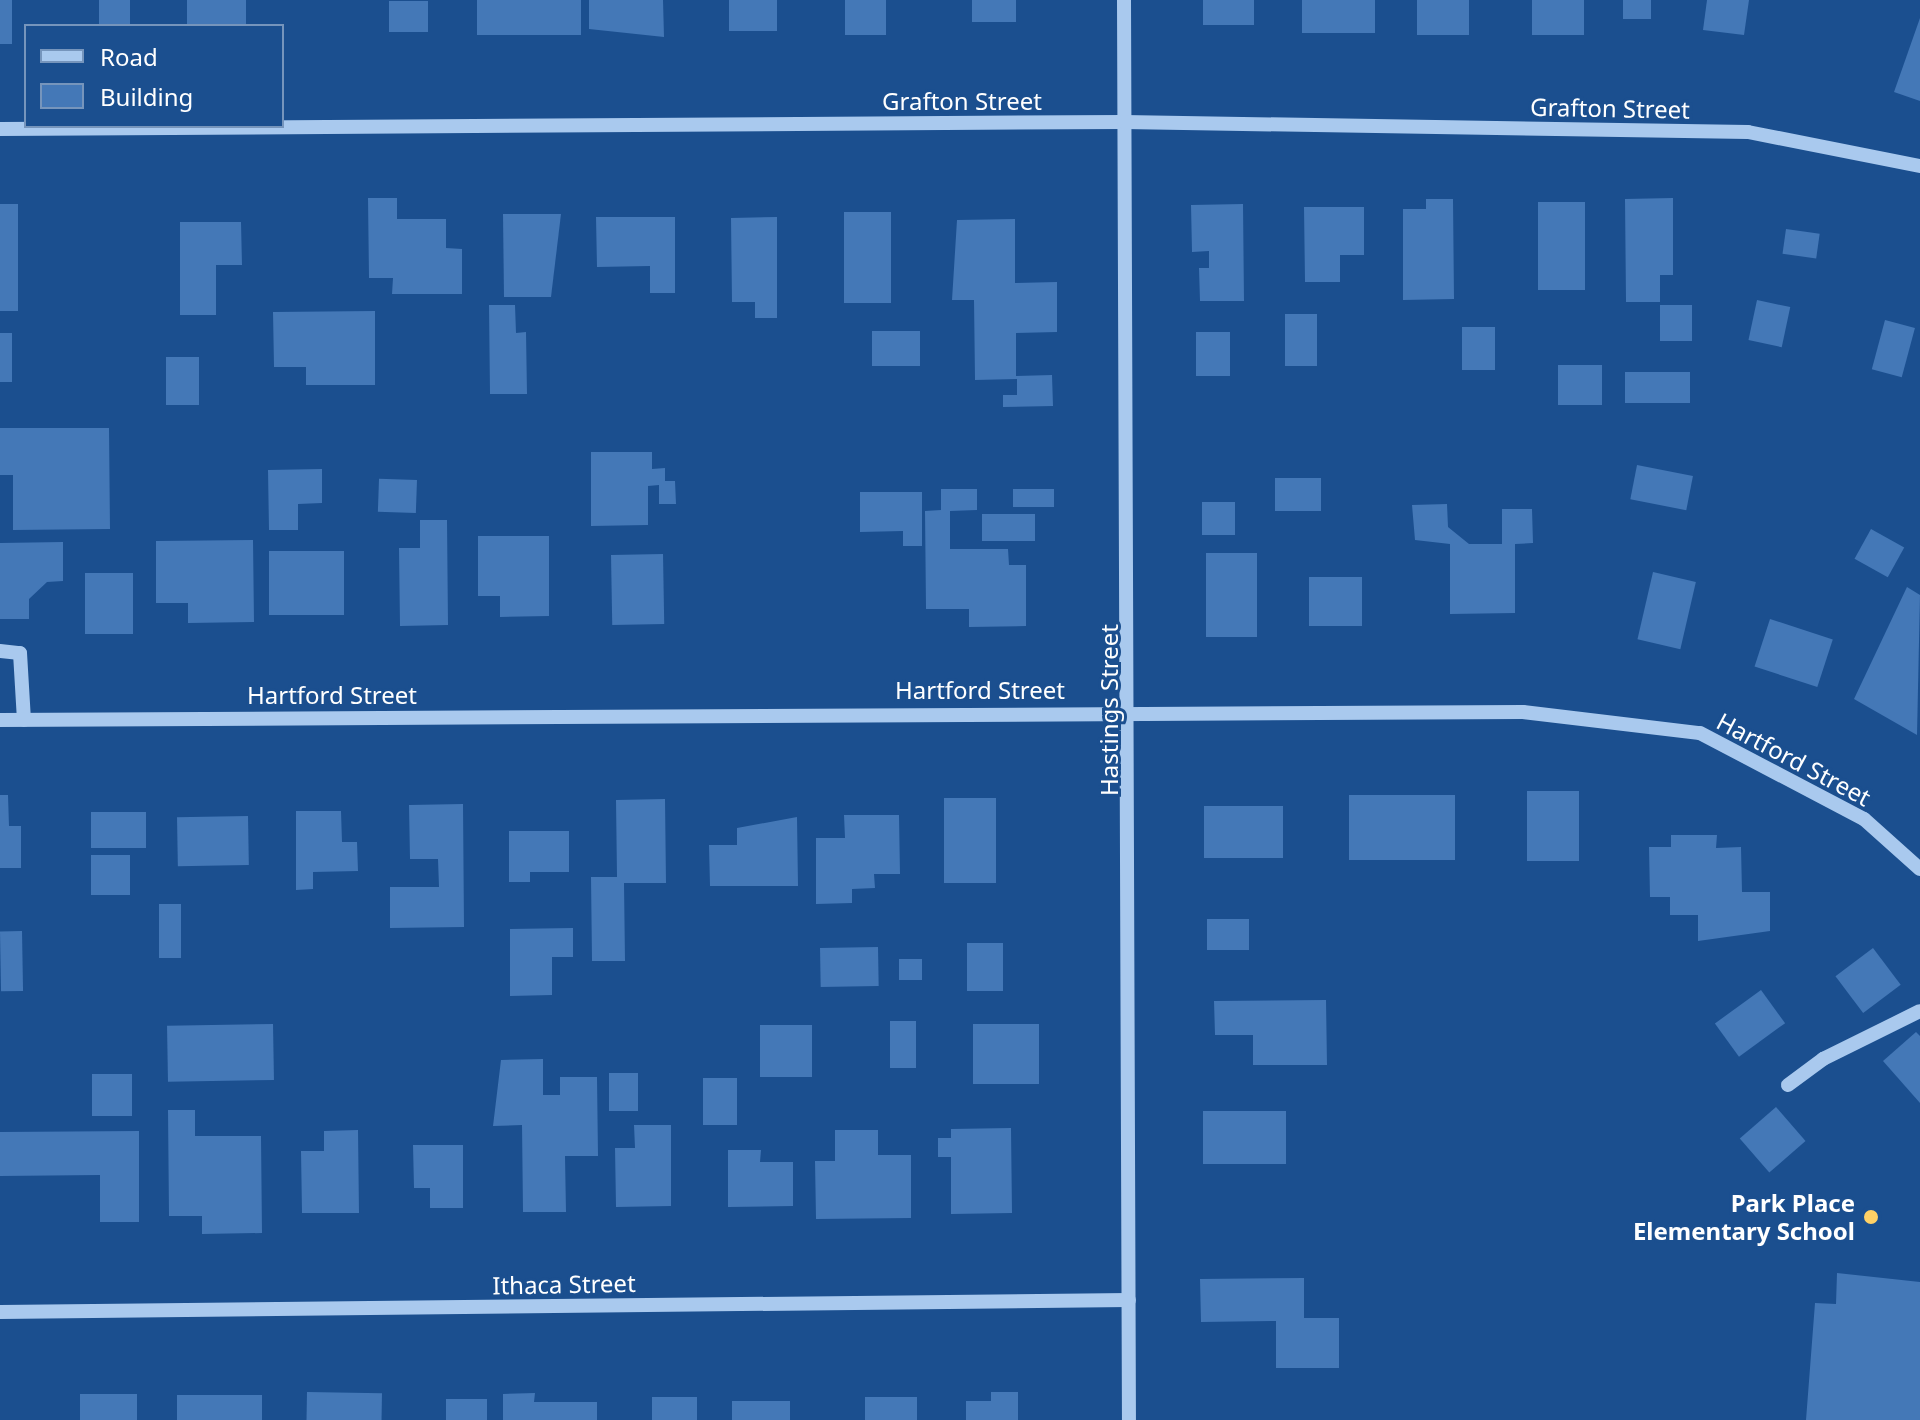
<!DOCTYPE html>
<html>
<head>
<meta charset="utf-8">
<style>
  body { margin:0 }
  #map { position:relative; width:1920px; height:1420px; overflow:hidden; background:#1b4f8f; font-family:"Noto Sans",sans-serif }
  div>[style] { position:absolute }
  [style*='--x'] { left:calc(var(--x)*1px); top:calc(var(--y)*1px); width:calc(var(--w)*1px); rotate:calc(var(--a)*1deg) }
  .building>* { inset:0; background:#4478b7; transform-origin:0 0 }
  .minor>* { height:14px; margin:-7px; padding:0 7px; transform-origin:7px; border-radius:7px; background:#a9c9ee }
  .dots>* { width:22px; height:22px; translate:-50% -50%; box-sizing:border-box; border:4px solid #1b4f8f; border-radius:50% }
  span { translate:-50% -50%; white-space:nowrap; text-align:center; line-height:1.15; -webkit-text-stroke:6px #1b4f8f; paint-order:stroke }
  .street-label { font-size:24px; color:#fff }
  .poi-label { font-size:24px; color:#fff; font-weight:700 }
  .right { translate:-100% -50%; text-align:right }
  .legend { position:absolute; left:24px; top:24px; width:260px; height:104px; box-sizing:border-box; background:#1b4f8f; border:2px solid #7695bc; margin:0; padding:10px 14px; list-style:none; font-size:24px; color:#fff }
  .legend li { display:flex; align-items:center; gap:16px; height:40px }
  .legend b { width:40px; border:2px solid #7695bc }
</style>
</head>
<body>
<div id="map">
  <div class="building">
    <div style="left:0;top:0;width:12px;height:44px"></div>
    <div style="left:99px;top:0;width:31px;height:26px"></div>
    <div style="left:187px;top:0;width:59px;height:26px"></div>
    <div style="left:477px;top:0;width:104px;height:35px"></div>
    <div style="clip-path:polygon(589px 0,663px 0,664px 37px,589px 29px)"></div>
    <div style="left:729px;top:0;width:48px;height:31px"></div>
    <div style="left:845px;top:0;width:41px;height:35px"></div>
    <div style="left:972px;top:0;width:44px;height:22px"></div>
    <div style="left:1203px;top:0;width:51px;height:25px"></div>
    <div style="left:1302px;top:0;width:73px;height:33px"></div>
    <div style="left:1417px;top:0;width:52px;height:35px"></div>
    <div style="left:1532px;top:0;width:52px;height:35px"></div>
    <div style="left:1623px;top:0;width:28px;height:19px"></div>
    <div style="clip-path:polygon(1707px 0,1749px 0,1744px 35px,1703px 30px)"></div>
    <div style="left:389px;top:1px;width:39px;height:31px"></div>
    <div style="clip-path:polygon(1920px 18px,1920px 101px,1894px 92px)"></div>
    <div style="clip-path:polygon(368px 198px,397px 198px,397px 219px,446px 219px,446px 248px,462px 249px,462px 294px,392px 294px,393px 278px,369px 278px)"></div>
    <div style="clip-path:polygon(1673px 198px,1673px 275px,1660px 275px,1660px 302px,1626px 302px,1625px 199px)"></div>
    <div style="clip-path:polygon(1426px 199px,1453px 199px,1454px 299px,1403px 300px,1403px 209px,1426px 209px)"></div>
    <div style="left:1538px;top:202px;width:47px;height:88px"></div>
    <div style="left:0;top:204px;width:18px;height:107px"></div>
    <div style="clip-path:polygon(1243px 204px,1244px 301px,1200px 301px,1199px 268px,1209px 268px,1209px 251px,1192px 252px,1191px 205px)"></div>
    <div style="clip-path:polygon(1304px 207px,1364px 207px,1364px 255px,1340px 255px,1340px 282px,1305px 282px)"></div>
    <div style="left:891px;top:212px;width:91px;height:47px;rotate:90deg"></div>
    <div style="clip-path:polygon(503px 214px,561px 214px,551px 297px,504px 297px)"></div>
    <div style="clip-path:polygon(596px 217px,675px 217px,675px 293px,650px 293px,650px 266px,597px 267px)"></div>
    <div style="clip-path:polygon(777px 217px,777px 318px,755px 318px,755px 302px,732px 302px,731px 218px)"></div>
    <div style="clip-path:polygon(1015px 219px,1015px 283px,1057px 282px,1057px 332px,1016px 333px,1016px 376px,1052px 375px,1053px 406px,1003px 407px,1003px 395px,1017px 395px,1017px 379px,975px 380px,974px 300px,952px 300px,957px 220px)"></div>
    <div style="clip-path:polygon(180px 222px,241px 222px,242px 265px,216px 265px,216px 315px,180px 315px)"></div>
    <div style="left:1786px;top:229px;width:34px;height:25px;rotate:8deg"></div>
    <div style="left:1757px;top:300px;width:34px;height:41px;rotate:12deg"></div>
    <div style="clip-path:polygon(489px 305px,515px 305px,516px 333px,526px 332px,527px 394px,490px 394px)"></div>
    <div style="left:1660px;top:305px;width:32px;height:36px"></div>
    <div style="clip-path:polygon(375px 311px,375px 385px,306px 385px,306px 367px,274px 367px,273px 312px)"></div>
    <div style="left:1285px;top:314px;width:32px;height:52px"></div>
    <div style="left:1885px;top:320px;width:31px;height:51px;rotate:15deg"></div>
    <div style="left:1462px;top:327px;width:33px;height:43px"></div>
    <div style="left:920px;top:331px;width:35px;height:48px;rotate:90deg"></div>
    <div style="left:1196px;top:332px;width:34px;height:44px"></div>
    <div style="left:0;top:333px;width:12px;height:49px"></div>
    <div style="left:166px;top:357px;width:33px;height:48px"></div>
    <div style="left:1558px;top:365px;width:44px;height:40px"></div>
    <div style="left:1690px;top:372px;width:31px;height:65px;rotate:90deg"></div>
    <div style="clip-path:polygon(0 428px,109px 428px,110px 529px,13px 530px,13px 475px,0 475px)"></div>
    <div style="clip-path:polygon(591px 452px,652px 452px,652px 469px,665px 468px,665px 481px,675px 481px,676px 504px,659px 504px,659px 485px,648px 486px,648px 525px,591px 526px)"></div>
    <div style="left:1637px;top:465px;width:57px;height:35px;rotate:11deg"></div>
    <div style="clip-path:polygon(322px 469px,322px 503px,298px 504px,298px 530px,269px 530px,268px 470px)"></div>
    <div style="left:1275px;top:478px;width:46px;height:33px"></div>
    <div style="left:417px;top:480px;width:33px;height:38px;rotate:92deg"></div>
    <div style="clip-path:polygon(941px 489px,977px 489px,977px 510px,950px 511px,950px 549px,1008px 549px,1009px 565px,1026px 565px,1026px 626px,969px 627px,969px 609px,926px 609px,925px 511px,941px 510px)"></div>
    <div style="left:1013px;top:489px;width:41px;height:18px"></div>
    <div style="clip-path:polygon(860px 492px,922px 492px,922px 546px,903px 546px,903px 531px,860px 532px)"></div>
    <div style="left:1202px;top:502px;width:33px;height:33px"></div>
    <div style="clip-path:polygon(1447px 504px,1448px 527px,1469px 544px,1502px 544px,1502px 509px,1532px 509px,1533px 543px,1515px 544px,1515px 613px,1450px 614px,1450px 544px,1415px 540px,1412px 505px)"></div>
    <div style="left:982px;top:514px;width:53px;height:27px"></div>
    <div style="clip-path:polygon(420px 520px,447px 520px,448px 625px,400px 626px,399px 548px,420px 548px)"></div>
    <div style="left:1871px;top:529px;width:38px;height:34px;rotate:29deg"></div>
    <div style="clip-path:polygon(478px 536px,549px 536px,549px 616px,500px 617px,500px 596px,478px 596px)"></div>
    <div style="clip-path:polygon(253px 540px,254px 622px,188px 623px,188px 603px,156px 603px,156px 541px)"></div>
    <div style="clip-path:polygon(63px 542px,63px 581px,47px 582px,29px 599px,29px 619px,0 619px,0 543px)"></div>
    <div style="left:344px;top:551px;width:64px;height:75px;rotate:90deg"></div>
    <div style="left:1257px;top:553px;width:84px;height:51px;rotate:90deg"></div>
    <div style="left:663px;top:554px;width:70px;height:52px;rotate:89deg"></div>
    <div style="left:1653px;top:572px;width:44px;height:69px;rotate:13deg"></div>
    <div style="left:85px;top:573px;width:48px;height:61px"></div>
    <div style="left:1309px;top:577px;width:53px;height:49px"></div>
    <div style="clip-path:polygon(1907px 587px,1920px 595px,1917px 735px,1854px 699px)"></div>
    <div style="left:1770px;top:619px;width:66px;height:50px;rotate:18deg"></div>
    <div style="left:1527px;top:791px;width:52px;height:70px"></div>
    <div style="clip-path:polygon(0 795px,8px 795px,9px 826px,21px 826px,21px 868px,0 868px)"></div>
    <div style="left:1455px;top:795px;width:65px;height:106px;rotate:90deg"></div>
    <div style="left:944px;top:798px;width:52px;height:85px"></div>
    <div style="clip-path:polygon(665px 799px,666px 883px,624px 883px,625px 961px,592px 961px,591px 877px,617px 877px,616px 800px)"></div>
    <div style="clip-path:polygon(463px 804px,464px 927px,390px 928px,390px 887px,439px 887px,438px 859px,410px 859px,409px 805px)"></div>
    <div style="left:1283px;top:806px;width:52px;height:79px;rotate:90deg"></div>
    <div style="clip-path:polygon(296px 811px,341px 811px,342px 842px,357px 842px,358px 871px,313px 872px,313px 889px,296px 890px)"></div>
    <div style="left:146px;top:812px;width:36px;height:55px;rotate:90deg"></div>
    <div style="clip-path:polygon(844px 815px,899px 815px,900px 874px,874px 874px,875px 888px,852px 889px,852px 903px,816px 904px,816px 838px,845px 838px)"></div>
    <div style="left:248px;top:816px;width:49px;height:71px;rotate:89deg"></div>
    <div style="clip-path:polygon(797px 817px,798px 886px,710px 886px,709px 845px,737px 845px,737px 828px)"></div>
    <div style="clip-path:polygon(509px 831px,569px 831px,569px 872px,530px 872px,530px 882px,509px 882px)"></div>
    <div style="clip-path:polygon(1671px 835px,1717px 835px,1716px 848px,1741px 847px,1742px 892px,1770px 892px,1770px 931px,1698px 941px,1698px 915px,1670px 915px,1670px 897px,1650px 897px,1649px 847px,1671px 847px)"></div>
    <div style="left:91px;top:855px;width:39px;height:40px"></div>
    <div style="left:181px;top:904px;width:54px;height:22px;rotate:90deg"></div>
    <div style="left:1249px;top:919px;width:31px;height:42px;rotate:90deg"></div>
    <div style="clip-path:polygon(573px 928px,573px 957px,552px 957px,552px 995px,510px 996px,510px 929px)"></div>
    <div style="left:22px;top:931px;width:60px;height:22px;rotate:89deg"></div>
    <div style="left:967px;top:943px;width:36px;height:48px"></div>
    <div style="left:878px;top:947px;width:39px;height:58px;rotate:89deg"></div>
    <div style="left:1873px;top:948px;width:46px;height:47px;rotate:53deg"></div>
    <div style="left:922px;top:959px;width:21px;height:23px;rotate:90deg"></div>
    <div style="left:1761px;top:990px;width:41px;height:57px;rotate:54deg"></div>
    <div style="clip-path:polygon(1326px 1000px,1327px 1065px,1253px 1065px,1253px 1035px,1215px 1035px,1214px 1001px)"></div>
    <div style="left:890px;top:1021px;width:26px;height:47px"></div>
    <div style="left:273px;top:1024px;width:56px;height:106px;rotate:89deg"></div>
    <div style="left:973px;top:1024px;width:66px;height:60px"></div>
    <div style="left:760px;top:1025px;width:52px;height:52px"></div>
    <div style="clip-path:polygon(1916px 1032px,1920px 1036px,1920px 1103px,1883px 1061px)"></div>
    <div style="clip-path:polygon(543px 1059px,543px 1095px,560px 1095px,560px 1077px,597px 1077px,598px 1156px,565px 1156px,566px 1212px,523px 1212px,522px 1125px,493px 1126px,501px 1060px)"></div>
    <div style="left:609px;top:1073px;width:29px;height:38px"></div>
    <div style="left:132px;top:1074px;width:42px;height:40px;rotate:90deg"></div>
    <div style="left:737px;top:1078px;width:47px;height:34px;rotate:90deg"></div>
    <div style="left:1776px;top:1107px;width:45px;height:48px;rotate:49deg"></div>
    <div style="clip-path:polygon(168px 1110px,195px 1110px,195px 1136px,261px 1136px,262px 1233px,202px 1234px,202px 1216px,169px 1216px)"></div>
    <div style="left:1203px;top:1111px;width:83px;height:53px"></div>
    <div style="clip-path:polygon(634px 1125px,671px 1125px,671px 1206px,616px 1207px,615px 1148px,635px 1148px)"></div>
    <div style="clip-path:polygon(1011px 1128px,1012px 1213px,951px 1214px,951px 1157px,938px 1157px,938px 1138px,951px 1138px,951px 1129px)"></div>
    <div style="clip-path:polygon(358px 1130px,359px 1213px,302px 1213px,301px 1151px,324px 1151px,324px 1131px)"></div>
    <div style="clip-path:polygon(835px 1130px,878px 1130px,878px 1155px,911px 1155px,911px 1218px,816px 1219px,815px 1161px,835px 1161px)"></div>
    <div style="clip-path:polygon(139px 1131px,139px 1222px,100px 1222px,100px 1175px,0 1176px,0 1132px)"></div>
    <div style="clip-path:polygon(413px 1145px,463px 1145px,463px 1208px,430px 1208px,430px 1188px,414px 1188px)"></div>
    <div style="clip-path:polygon(728px 1150px,761px 1150px,760px 1162px,793px 1162px,793px 1206px,728px 1207px)"></div>
    <div style="clip-path:polygon(1837px 1273px,1920px 1282px,1920px 1420px,1806px 1420px,1815px 1303px,1836px 1304px)"></div>
    <div style="clip-path:polygon(1304px 1278px,1304px 1318px,1339px 1318px,1339px 1368px,1276px 1368px,1276px 1321px,1201px 1322px,1200px 1279px)"></div>
    <div style="left:307px;top:1392px;width:75px;height:28px;rotate:1deg"></div>
    <div style="clip-path:polygon(991px 1392px,1018px 1392px,1018px 1420px,966px 1420px,966px 1401px,991px 1401px)"></div>
    <div style="clip-path:polygon(535px 1393px,534px 1402px,597px 1402px,597px 1420px,503px 1420px,503px 1394px)"></div>
    <div style="left:80px;top:1394px;width:57px;height:26px"></div>
    <div style="left:262px;top:1395px;width:25px;height:85px;rotate:90deg"></div>
    <div style="left:652px;top:1397px;width:45px;height:23px"></div>
    <div style="left:865px;top:1397px;width:52px;height:23px"></div>
    <div style="left:446px;top:1399px;width:41px;height:21px"></div>
    <div style="left:732px;top:1401px;width:58px;height:19px"></div>
  </div>
  <div class="minor">
    <div style="--x:1124;--y:0;--w:1420;--a:89.8"></div>
    <div style="--x:0;--y:129;--w:1124;--a:-0.36"></div>
    <div style="--x:1124;--y:122;--w:624;--a:0.92"></div>
    <div style="--x:1748;--y:132;--w:175;--a:11.2"></div>
    <div style="--x:0;--y:651;--w:20;--a:6"></div>
    <div style="--x:20;--y:653;--w:67;--a:86.6"></div>
    <div style="--x:0;--y:720;--w:1523;--a:-0.3"></div>
    <div style="--x:1523;--y:712;--w:178;--a:6.8"></div>
    <div style="--x:1700;--y:733;--w:185;--a:27.7"></div>
    <div style="--x:1864;--y:819;--w:75;--a:41.8"></div>
    <div style="--x:1788;--y:1085;--w:44;--a:-36.6"></div>
    <div style="--x:1823;--y:1059;--w:108;--a:-26.3"></div>
    <div style="--x:0;--y:1312;--w:1129;--a:-0.61"></div>
  </div>
  <div class="dots">
    <div style="left:1871px;top:1217px;background:#ffd166"></div>
  </div>
  <div class="street-label">
    <span style="left:962px;top:101px">Grafton Street</span>
    <span style="left:1610px;top:108px;rotate:1deg">Grafton Street</span>
    <span style="left:980px;top:690px">Hartford Street</span>
    <span style="left:332px;top:695px">Hartford Street</span>
    <span style="left:1109px;top:710px;rotate:-90deg">Hastings Street</span>
    <span style="left:1794px;top:759px;rotate:28deg">Hartford Street</span>
    <span style="left:564px;top:1284px;rotate:-1deg">Ithaca Street</span>
  </div>
  <div class="poi-label">
    <span class="right" style="left:1855px;top:1217px">Park Place<br>Elementary School</span>
  </div>
  <ul class="legend">
  <li><b style="height:10px;background:#a9c9ee"></b>Road</li>
  <li><b style="height:22px;background:#4478b7"></b>Building</li>
  </ul>
</div>
</body>
</html>
